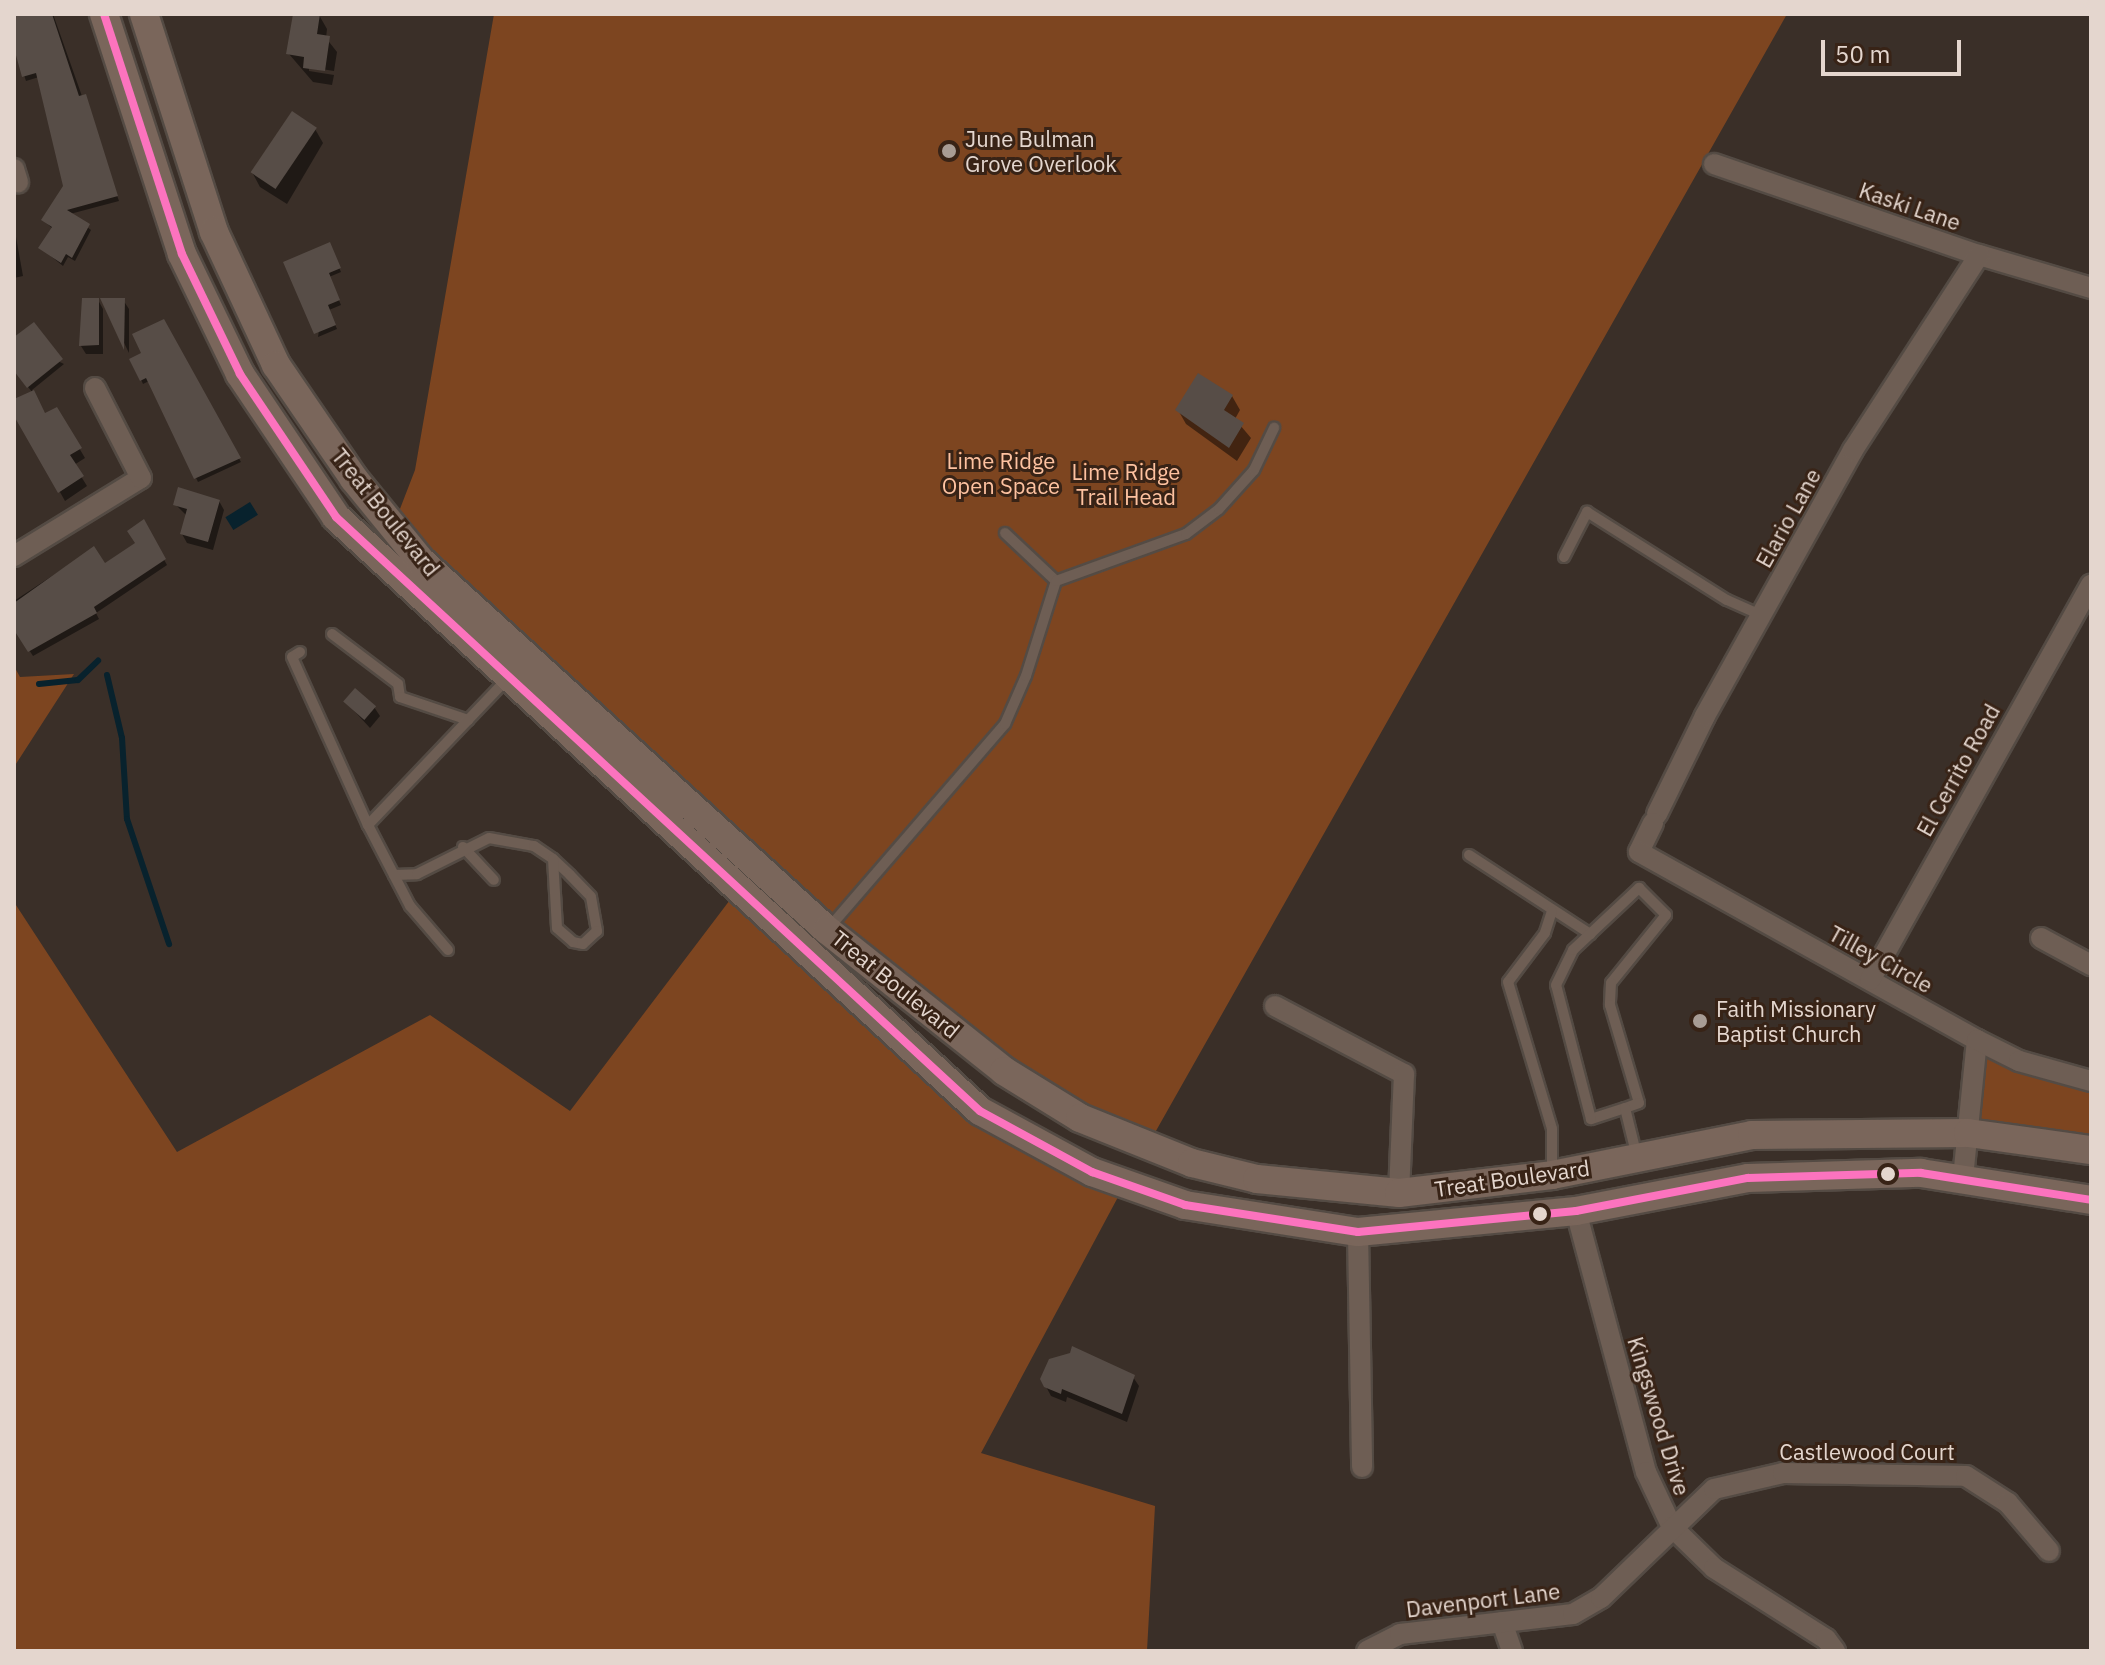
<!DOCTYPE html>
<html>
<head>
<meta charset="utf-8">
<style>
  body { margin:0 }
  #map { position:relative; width:2105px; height:1665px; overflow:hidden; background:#3a2f28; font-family:"IBM Plex Sans",sans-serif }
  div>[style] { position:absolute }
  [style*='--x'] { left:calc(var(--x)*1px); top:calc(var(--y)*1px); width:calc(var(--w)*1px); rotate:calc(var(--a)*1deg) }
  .green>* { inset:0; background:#7d4520 }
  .water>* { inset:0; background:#08222d; transform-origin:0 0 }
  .shadow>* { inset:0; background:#0007 }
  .stream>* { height:6px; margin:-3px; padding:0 3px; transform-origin:3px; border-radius:3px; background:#08222d }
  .building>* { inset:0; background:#574d47; transform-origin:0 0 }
  .roads { filter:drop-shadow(2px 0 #544b44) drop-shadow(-2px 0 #544b44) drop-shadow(0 2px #544b44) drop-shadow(0 -2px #544b44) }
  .lane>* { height:10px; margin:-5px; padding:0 5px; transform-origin:5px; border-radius:5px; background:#6e5e54 }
  .street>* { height:20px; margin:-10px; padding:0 10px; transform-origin:10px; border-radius:10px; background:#6e5e54 }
  .secondary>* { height:28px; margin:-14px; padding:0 14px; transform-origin:14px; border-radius:14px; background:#7a665b }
  .bus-1>* { height:8px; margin:-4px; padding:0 4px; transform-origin:4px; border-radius:4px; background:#fc73be }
  .dots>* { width:22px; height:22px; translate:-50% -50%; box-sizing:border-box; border:4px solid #382316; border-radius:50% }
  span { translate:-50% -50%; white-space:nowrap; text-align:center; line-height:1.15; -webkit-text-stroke:6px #382316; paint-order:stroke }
  .poi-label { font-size:22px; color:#e4d6ce }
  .left { translate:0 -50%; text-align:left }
  .street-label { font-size:22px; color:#e4d6ce }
  .park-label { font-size:22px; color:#fec2a0 }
  .frame { position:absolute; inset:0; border:16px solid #e4d6ce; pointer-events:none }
  .scale { position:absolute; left:1821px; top:40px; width:140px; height:36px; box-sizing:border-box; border:4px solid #e4d6ce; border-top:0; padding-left:10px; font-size:24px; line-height:28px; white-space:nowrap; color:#e4d6ce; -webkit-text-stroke:6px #382316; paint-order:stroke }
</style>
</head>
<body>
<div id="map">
  <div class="green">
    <div style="clip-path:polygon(494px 14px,1787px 14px,1148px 1145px,1004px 1071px,393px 527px,415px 470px)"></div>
    <div style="clip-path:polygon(14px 666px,20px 677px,74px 674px,14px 767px)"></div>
    <div style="clip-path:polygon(739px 888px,980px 1111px,1125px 1184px,981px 1453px,1155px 1506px,1147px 1651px,14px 1651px,14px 902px,177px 1152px,430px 1015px,570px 1111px)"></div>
    <div style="clip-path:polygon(1977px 1040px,2091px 1081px,2091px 1150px,1968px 1133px)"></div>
  </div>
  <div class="water">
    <div style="left:250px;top:502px;width:15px;height:29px;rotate:58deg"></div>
  </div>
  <div class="shadow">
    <div style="clip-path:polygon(18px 14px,53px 14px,119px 201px,70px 214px,91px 230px,75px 261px,68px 257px,63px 266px,41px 248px,53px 229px,43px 220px,65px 186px,39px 77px,26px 81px,14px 45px,14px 27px,21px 25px)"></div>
    <div style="clip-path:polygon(295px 14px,319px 15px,327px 29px,326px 38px,337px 52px,334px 71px,309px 67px,309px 71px,334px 75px,332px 85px,313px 82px,289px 54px)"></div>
    <div style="clip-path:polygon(315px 129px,323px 143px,287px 204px,260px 187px,252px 172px)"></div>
    <div style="clip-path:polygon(14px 226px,23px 276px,14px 278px)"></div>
    <div style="clip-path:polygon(331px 248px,341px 272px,329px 277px,341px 305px,329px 310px,337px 329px,318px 337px)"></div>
    <div style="clip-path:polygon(98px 300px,103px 309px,103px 354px,86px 354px,81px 346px)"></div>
    <div style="clip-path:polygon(103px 300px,123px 300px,129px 309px,129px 353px)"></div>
    <div style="clip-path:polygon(163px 322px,241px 462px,198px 482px,149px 381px,143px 384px,132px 360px,144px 354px)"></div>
    <div style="clip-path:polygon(14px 340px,64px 364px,32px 390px,45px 415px,56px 409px,85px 458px,74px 465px,87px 486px,65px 501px,14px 410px,14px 402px,33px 393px,14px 370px)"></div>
    <div style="clip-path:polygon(1232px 396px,1240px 410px,1235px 419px,1251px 438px,1237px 461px,1186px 424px,1178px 410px)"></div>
    <div style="clip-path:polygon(219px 501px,224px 510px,213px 550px,187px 543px,182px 534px,187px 516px,175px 504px)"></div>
    <div style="clip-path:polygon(143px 522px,167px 565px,96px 613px,99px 619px,33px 656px,14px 627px,14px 601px,93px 549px,104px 566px,138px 544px)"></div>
    <div style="clip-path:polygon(346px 702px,374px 707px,380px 716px,370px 728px)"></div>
    <div style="clip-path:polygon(1133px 1377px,1139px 1386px,1127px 1422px,1067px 1397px,1066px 1402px,1051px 1396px,1042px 1379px)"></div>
  </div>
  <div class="stream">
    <div style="--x:107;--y:675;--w:65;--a:76.6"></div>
    <div style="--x:122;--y:738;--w:81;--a:86.5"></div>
    <div style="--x:127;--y:819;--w:132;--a:71.4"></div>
    <div style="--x:39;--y:684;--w:39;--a:-6"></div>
    <div style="--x:78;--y:680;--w:28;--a:-44"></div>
  </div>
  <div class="building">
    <div style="clip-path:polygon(16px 14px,52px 14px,79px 96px,86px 94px,118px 196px,67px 210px,90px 224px,72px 258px,66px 254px,61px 263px,38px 248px,52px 227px,41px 220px,63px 186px,36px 73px,22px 77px,14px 48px)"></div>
    <div style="clip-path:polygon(293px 14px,320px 14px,317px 34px,330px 36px,325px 71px,303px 68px,304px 57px,286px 54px)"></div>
    <div style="left:292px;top:111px;width:30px;height:74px;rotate:34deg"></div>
    <div style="clip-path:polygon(330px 242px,341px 268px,329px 273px,340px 300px,328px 305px,336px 325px,314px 334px,283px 262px)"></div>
    <div style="clip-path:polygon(82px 298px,99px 298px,99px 345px,79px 346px)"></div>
    <div style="clip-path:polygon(100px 298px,125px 298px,124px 350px)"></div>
    <div style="clip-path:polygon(164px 319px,241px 458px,194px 479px,146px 378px,140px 381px,129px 359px,141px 353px,132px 334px)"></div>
    <div style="clip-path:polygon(34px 322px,63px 359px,27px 388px,14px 371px,14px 337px)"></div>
    <div style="clip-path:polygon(1198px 373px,1233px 395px,1224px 410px,1244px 423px,1229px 448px,1175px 410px)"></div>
    <div style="clip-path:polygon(34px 390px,45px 413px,57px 407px,82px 448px,70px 455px,84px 476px,58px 493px,14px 416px,14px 399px)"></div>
    <div style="clip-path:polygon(178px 487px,220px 500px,208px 542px,180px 534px,187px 509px,173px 505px)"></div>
    <div style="clip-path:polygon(144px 519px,166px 559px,94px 607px,97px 613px,28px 652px,14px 630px,14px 603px,94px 546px,105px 563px,135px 543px,127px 531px)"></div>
    <div style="left:355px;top:688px;width:28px;height:18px;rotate:41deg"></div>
    <div style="clip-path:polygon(1072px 1346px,1135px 1375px,1122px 1414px,1062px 1389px,1061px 1394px,1044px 1387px,1040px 1379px,1049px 1359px,1070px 1353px)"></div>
  </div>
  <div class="roads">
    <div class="lane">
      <div style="--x:1005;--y:533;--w:70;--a:43.3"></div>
      <div style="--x:1564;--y:557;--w:51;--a:-62.9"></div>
      <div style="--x:1587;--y:512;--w:165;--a:32.2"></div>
      <div style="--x:1727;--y:600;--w:37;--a:24"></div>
      <div style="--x:332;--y:634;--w:83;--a:37.1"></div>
      <div style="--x:398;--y:684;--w:13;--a:81"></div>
      <div style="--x:400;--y:697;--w:72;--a:18.7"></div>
      <div style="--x:300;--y:652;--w:9;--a:148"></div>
      <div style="--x:292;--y:657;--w:184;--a:65.7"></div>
      <div style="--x:463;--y:847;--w:45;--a:46.8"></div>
      <div style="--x:1469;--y:855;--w:145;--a:33.1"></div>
      <div style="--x:394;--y:875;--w:23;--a:-2"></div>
      <div style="--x:417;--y:874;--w:80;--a:-26.6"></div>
      <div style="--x:489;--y:838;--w:46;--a:10.1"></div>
      <div style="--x:534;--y:846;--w:23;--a:34"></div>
      <div style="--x:553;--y:859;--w:23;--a:43"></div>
      <div style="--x:570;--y:875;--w:30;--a:46"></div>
      <div style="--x:591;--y:897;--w:35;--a:80"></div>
      <div style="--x:597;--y:931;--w:19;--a:137"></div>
      <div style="--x:583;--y:944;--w:10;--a:-169"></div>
      <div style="--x:573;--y:942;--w:21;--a:-139"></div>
      <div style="--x:557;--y:928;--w:69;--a:-93.3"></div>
      <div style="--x:1552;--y:911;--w:23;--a:108"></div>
      <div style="--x:1545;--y:933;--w:61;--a:127.1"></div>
      <div style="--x:1508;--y:982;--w:153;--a:73.3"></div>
      <div style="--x:1552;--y:1129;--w:44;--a:90"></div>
      <div style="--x:828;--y:929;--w:271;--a:-49.2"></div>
      <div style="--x:1005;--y:724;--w:52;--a:-66.4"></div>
      <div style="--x:1026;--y:676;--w:100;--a:-72.5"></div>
      <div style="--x:1056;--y:581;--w:138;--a:-19.9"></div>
      <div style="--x:1186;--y:534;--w:41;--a:-37.1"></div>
      <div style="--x:1219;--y:509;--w:52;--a:-48.1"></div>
      <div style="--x:1254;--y:470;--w:47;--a:-64.5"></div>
      <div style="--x:448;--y:950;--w:58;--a:-130.8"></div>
      <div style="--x:410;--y:906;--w:91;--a:-117.4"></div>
      <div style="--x:368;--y:825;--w:203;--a:-46.4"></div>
      <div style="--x:1625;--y:1108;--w:36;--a:162"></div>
      <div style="--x:1591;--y:1119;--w:138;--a:-104.6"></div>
      <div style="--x:1556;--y:985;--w:39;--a:-64"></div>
      <div style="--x:1573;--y:950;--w:91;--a:-43.2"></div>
      <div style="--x:1639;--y:888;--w:38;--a:45"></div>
      <div style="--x:1666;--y:915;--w:87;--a:129"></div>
      <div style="--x:1611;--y:983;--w:22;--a:93"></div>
      <div style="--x:1610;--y:1005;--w:102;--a:73.5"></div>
      <div style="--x:1639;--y:1103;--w:15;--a:160"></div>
      <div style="--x:1625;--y:1108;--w:50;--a:76.2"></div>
    </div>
    <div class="street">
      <div style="--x:1714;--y:164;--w:280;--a:19"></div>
      <div style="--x:1979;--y:255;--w:117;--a:16.4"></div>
      <div style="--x:14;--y:169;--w:14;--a:73"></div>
      <div style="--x:14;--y:556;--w:149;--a:-31.6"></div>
      <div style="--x:141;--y:478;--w:101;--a:-117.1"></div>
      <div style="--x:1657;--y:814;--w:109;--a:-63.9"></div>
      <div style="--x:1705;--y:716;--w:304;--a:-60.9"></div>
      <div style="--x:1853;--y:450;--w:232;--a:-57.1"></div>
      <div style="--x:1653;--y:823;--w:32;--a:116"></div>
      <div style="--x:1639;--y:852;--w:387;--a:29.1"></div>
      <div style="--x:1977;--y:1040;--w:139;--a:95.8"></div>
      <div style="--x:2041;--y:938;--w:57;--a:28.4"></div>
      <div style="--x:1870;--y:980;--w:453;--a:-60.8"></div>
      <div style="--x:1275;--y:1006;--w:146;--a:27.8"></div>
      <div style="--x:1404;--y:1074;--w:119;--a:92.4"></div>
      <div style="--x:1977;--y:1040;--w:47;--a:26.6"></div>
      <div style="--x:2019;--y:1061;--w:75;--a:15.5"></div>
      <div style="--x:1576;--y:1211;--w:270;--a:75"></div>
      <div style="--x:1646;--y:1472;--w:61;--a:64.7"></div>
      <div style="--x:1672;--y:1527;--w:59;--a:44.3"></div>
      <div style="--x:1714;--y:1568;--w:133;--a:32.4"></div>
      <div style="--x:1826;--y:1639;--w:15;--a:53"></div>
      <div style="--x:1358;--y:1232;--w:235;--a:89"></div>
      <div style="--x:1502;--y:1622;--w:31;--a:71"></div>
      <div style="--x:1367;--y:1651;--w:37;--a:-27"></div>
      <div style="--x:1400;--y:1634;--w:174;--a:-6.6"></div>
      <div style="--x:1573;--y:1614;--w:32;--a:-30"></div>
      <div style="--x:1601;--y:1598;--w:157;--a:-44"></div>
      <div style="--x:1714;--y:1489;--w:71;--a:-13.1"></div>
      <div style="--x:1783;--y:1473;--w:183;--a:0.9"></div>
      <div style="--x:1966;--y:1476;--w:50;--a:32.7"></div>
      <div style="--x:2008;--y:1503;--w:63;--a:49.5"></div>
    </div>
    <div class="secondary">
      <div style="--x:104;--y:14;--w:252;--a:72"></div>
      <div style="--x:182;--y:254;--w:133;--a:64.2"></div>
      <div style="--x:240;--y:374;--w:172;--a:56.1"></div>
      <div style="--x:336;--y:517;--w:876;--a:42.69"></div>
      <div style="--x:980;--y:1111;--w:128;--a:28.6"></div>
      <div style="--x:1092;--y:1172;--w:99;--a:19.5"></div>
      <div style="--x:1185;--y:1205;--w:175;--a:8.9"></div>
      <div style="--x:1358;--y:1232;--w:219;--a:-5.5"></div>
      <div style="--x:1576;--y:1211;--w:175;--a:-10.9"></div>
      <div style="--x:1748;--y:1178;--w:173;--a:-1.7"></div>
      <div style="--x:1921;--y:1173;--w:172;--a:9"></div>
      <div style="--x:144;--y:14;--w:229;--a:72.2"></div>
      <div style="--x:214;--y:232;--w:147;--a:65"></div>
      <div style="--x:276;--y:365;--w:138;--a:55.6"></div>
      <div style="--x:354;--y:479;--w:104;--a:50.8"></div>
      <div style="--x:420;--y:560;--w:550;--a:42.27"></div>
      <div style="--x:827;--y:930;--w:226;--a:38.5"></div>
      <div style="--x:1004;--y:1071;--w:89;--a:31.7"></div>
      <div style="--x:1080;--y:1118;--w:121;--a:21.9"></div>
      <div style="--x:1192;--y:1163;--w:67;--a:13.8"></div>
      <div style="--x:1257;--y:1179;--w:143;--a:5.6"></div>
      <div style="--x:1399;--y:1193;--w:154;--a:-6.7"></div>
      <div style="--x:1552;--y:1175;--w:204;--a:-11.3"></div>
      <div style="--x:1752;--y:1135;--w:216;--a:-0.5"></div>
      <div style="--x:1968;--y:1133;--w:124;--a:7.9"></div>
    </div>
  </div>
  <div class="bus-1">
    <div style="--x:104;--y:14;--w:252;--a:72"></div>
    <div style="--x:182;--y:254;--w:133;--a:64.2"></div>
    <div style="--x:240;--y:374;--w:172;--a:56.1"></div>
    <div style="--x:336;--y:517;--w:876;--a:42.69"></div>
    <div style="--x:980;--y:1111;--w:128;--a:28.6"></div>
    <div style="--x:1092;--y:1172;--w:99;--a:19.5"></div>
    <div style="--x:1185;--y:1205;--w:175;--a:8.9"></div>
    <div style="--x:1358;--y:1232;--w:219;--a:-5.5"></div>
    <div style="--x:1576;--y:1211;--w:175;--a:-10.9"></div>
    <div style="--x:1748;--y:1178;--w:173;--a:-1.7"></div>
    <div style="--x:1921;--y:1173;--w:172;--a:9"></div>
  </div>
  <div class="dots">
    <div style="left:949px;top:151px;background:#a89c94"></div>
    <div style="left:1700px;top:1021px;background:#a89c94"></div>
    <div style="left:1888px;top:1174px;background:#e4d6ce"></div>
    <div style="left:1540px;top:1214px;background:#e4d6ce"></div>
  </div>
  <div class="poi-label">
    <span class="left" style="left:965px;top:151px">June Bulman<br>Grove Overlook</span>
    <span class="left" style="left:1716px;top:1021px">Faith Missionary<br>Baptist Church</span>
  </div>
  <div class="street-label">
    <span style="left:1910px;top:206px;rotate:19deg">Kaski Lane</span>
    <span style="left:386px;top:512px;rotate:51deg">Treat Boulevard</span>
    <span style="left:1788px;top:518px;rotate:-61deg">Elario Lane</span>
    <span style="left:1958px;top:770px;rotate:-61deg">El Cerrito Road</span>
    <span style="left:1881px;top:959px;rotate:29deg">Tilley Circle</span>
    <span style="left:896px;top:984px;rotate:39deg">Treat Boulevard</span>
    <span style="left:1512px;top:1178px;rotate:-8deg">Treat Boulevard</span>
    <span style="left:1659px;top:1416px;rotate:73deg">Kingswood Drive</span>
    <span style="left:1867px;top:1452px">Castlewood Court</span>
    <span style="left:1483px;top:1600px;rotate:-7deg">Davenport Lane</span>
  </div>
  <div class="park-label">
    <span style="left:1001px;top:473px">Lime Ridge<br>Open Space</span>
    <span style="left:1126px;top:484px">Lime Ridge<br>Trail Head</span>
  </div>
  <div class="frame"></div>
  <div class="scale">50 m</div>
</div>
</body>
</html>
